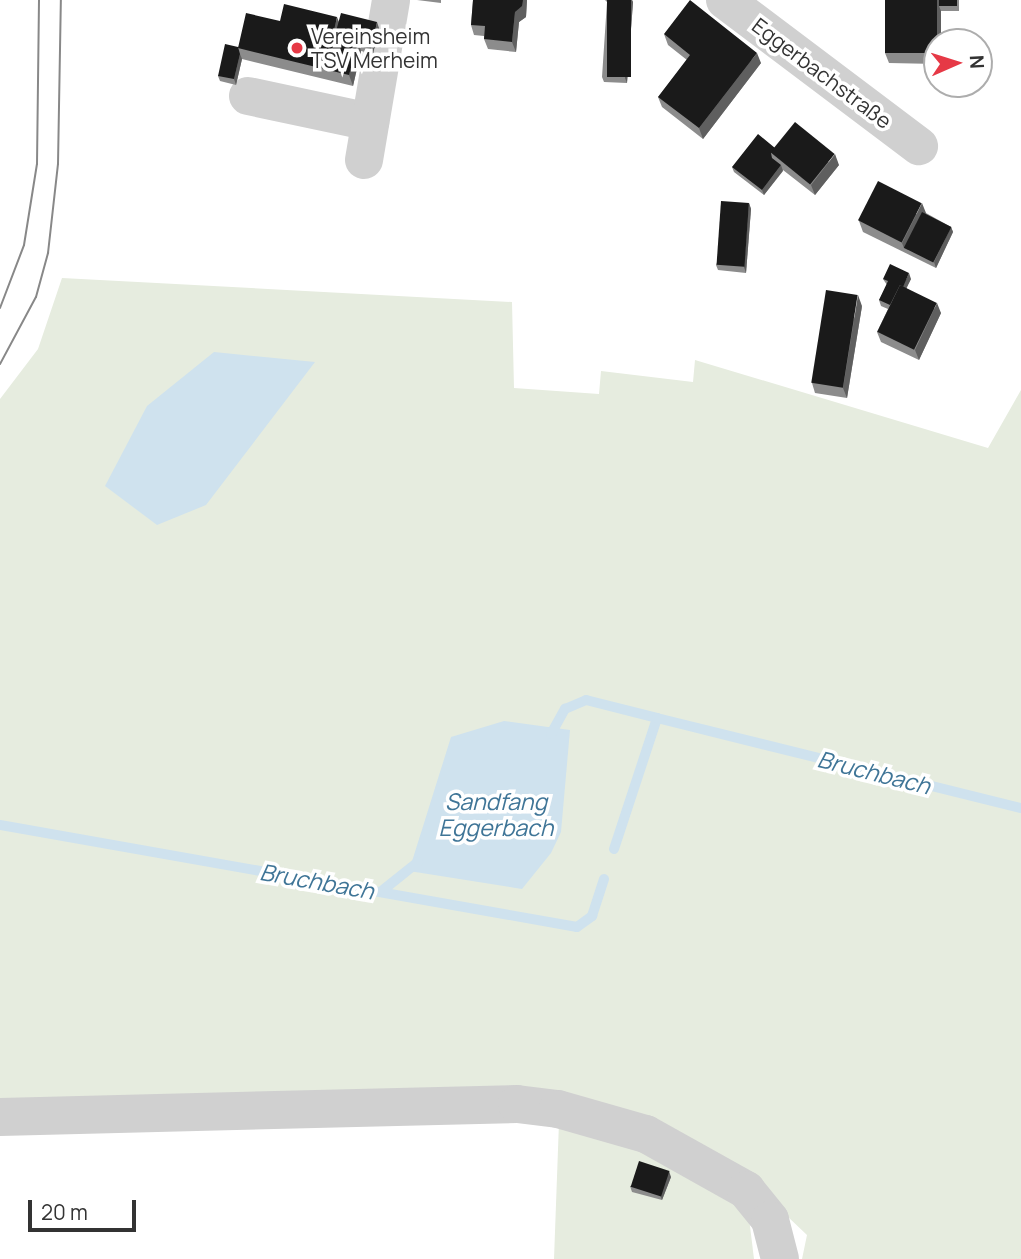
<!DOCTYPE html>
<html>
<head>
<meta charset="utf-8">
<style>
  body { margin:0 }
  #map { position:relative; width:1021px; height:1259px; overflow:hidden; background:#fff; font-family:Manrope,sans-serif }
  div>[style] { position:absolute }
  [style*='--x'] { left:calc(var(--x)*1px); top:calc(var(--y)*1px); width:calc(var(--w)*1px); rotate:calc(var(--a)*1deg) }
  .green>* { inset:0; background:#e6ecdf }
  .water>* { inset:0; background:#cfe2ee }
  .stream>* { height:10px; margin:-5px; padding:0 5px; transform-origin:5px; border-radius:5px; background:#cfe2ee }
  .minor>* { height:38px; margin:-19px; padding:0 19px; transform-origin:19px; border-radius:19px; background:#d0d0d0 }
  .tram>* { height:2px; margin:-1px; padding:0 1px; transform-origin:1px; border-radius:1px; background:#888 }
  .wall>* { inset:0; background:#8c8c8c }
  .shaded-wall>* { inset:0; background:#5f5f5f }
  .building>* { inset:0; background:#1a1a1a; transform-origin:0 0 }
  .dots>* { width:19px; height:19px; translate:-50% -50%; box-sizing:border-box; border:4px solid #fff; border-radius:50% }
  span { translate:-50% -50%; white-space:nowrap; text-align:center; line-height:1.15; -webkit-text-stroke:7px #fff; paint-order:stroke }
  .poi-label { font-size:21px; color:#333 }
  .left { translate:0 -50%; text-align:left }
  .street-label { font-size:21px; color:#333 }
  .water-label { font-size:23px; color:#3f7597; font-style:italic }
  .north { position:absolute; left:923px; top:28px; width:70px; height:70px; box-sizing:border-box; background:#fff; border:2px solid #adadad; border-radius:50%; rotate:87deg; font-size:19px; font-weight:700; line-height:28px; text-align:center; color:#333 }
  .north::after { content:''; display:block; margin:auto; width:24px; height:32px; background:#e63946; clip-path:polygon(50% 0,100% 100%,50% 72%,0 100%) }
  .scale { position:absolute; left:28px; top:1200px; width:108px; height:32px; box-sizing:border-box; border:4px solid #333; border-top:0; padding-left:9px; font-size:21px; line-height:24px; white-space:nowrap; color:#333; -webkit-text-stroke:5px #fff; paint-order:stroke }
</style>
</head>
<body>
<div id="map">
  <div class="green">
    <div style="clip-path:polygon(62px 278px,512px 302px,514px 388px,599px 394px,601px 371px,693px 382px,695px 360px,988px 448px,1021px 390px,1021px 1259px,802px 1259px,807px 1235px,747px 1178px,623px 1115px,0 1106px,0 399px,38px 349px)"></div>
    <div style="clip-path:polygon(559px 1122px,640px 1146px,704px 1177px,749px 1218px,754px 1259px,554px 1259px)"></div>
  </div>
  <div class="water">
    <div style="clip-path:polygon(214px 352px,315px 362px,206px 505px,157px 525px,105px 486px,147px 406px)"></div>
    <div style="clip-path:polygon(504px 721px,570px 730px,561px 832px,551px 853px,522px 889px,409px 871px,451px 737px)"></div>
  </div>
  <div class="stream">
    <div style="--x:551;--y:734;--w:29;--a:-61"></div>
    <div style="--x:565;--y:709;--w:23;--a:-23"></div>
    <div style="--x:586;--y:700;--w:73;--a:14.2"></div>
    <div style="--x:0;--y:825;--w:586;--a:10.02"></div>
    <div style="--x:577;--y:927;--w:19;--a:-36"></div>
    <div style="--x:592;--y:916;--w:39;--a:-72"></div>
    <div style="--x:614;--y:849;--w:138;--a:-71.8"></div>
    <div style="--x:657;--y:718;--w:375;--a:13.9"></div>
    <div style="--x:383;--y:890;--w:45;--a:-38.7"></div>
  </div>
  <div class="minor">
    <div style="--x:725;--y:0;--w:243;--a:37"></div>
    <div style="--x:248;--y:96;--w:125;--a:12"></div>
    <div style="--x:364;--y:160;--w:162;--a:-80.4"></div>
    <div style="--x:0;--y:1117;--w:517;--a:-1.44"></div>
    <div style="--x:517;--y:1104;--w:41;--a:7"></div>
    <div style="--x:558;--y:1109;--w:91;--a:15.9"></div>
    <div style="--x:646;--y:1134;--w:115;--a:29.2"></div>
    <div style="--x:746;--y:1190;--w:38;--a:51"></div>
    <div style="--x:770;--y:1220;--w:40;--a:75.6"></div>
  </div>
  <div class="tram">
    <div style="--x:0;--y:308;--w:67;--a:-69.1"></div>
    <div style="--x:24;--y:245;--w:82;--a:-80.9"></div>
    <div style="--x:37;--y:164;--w:164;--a:-89.3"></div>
    <div style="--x:0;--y:364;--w:76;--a:-61.8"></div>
    <div style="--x:36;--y:297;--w:46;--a:-74.7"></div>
    <div style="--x:48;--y:253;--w:90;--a:-83.6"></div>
    <div style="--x:58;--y:164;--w:164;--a:-89"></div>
  </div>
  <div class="wall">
    <div style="clip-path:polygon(417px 0,441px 0,441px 3px)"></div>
    <div style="clip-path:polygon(473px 0,527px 0,526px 17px,519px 22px,516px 52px,488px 49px,484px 39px,484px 36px,474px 35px,471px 25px)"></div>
    <div style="clip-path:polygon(605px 0,632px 0,633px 2px,627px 83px,604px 82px,602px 77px,607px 2px)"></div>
    <div style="clip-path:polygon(885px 0,959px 0,959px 11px,941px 11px,937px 42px,937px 64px,889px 63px,885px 53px)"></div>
    <div style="clip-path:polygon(280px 21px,339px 22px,379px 28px,373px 54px,361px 51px,353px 86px,242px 59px,236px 85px,220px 81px,218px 76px,238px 47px)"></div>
    <div style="clip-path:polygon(664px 34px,761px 63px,703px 139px,662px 107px,658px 97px,687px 60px,668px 45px)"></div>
    <div style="clip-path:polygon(775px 148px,839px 165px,815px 195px,783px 170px,764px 195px,734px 172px,732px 167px)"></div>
    <div style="clip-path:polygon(749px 203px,751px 209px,746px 273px,718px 270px,716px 265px)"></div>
    <div style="clip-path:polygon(926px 213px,951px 227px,953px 232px,936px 268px,863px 232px,859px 221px)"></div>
    <div style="clip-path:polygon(883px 279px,911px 279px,906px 288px,941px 313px,919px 360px,881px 342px,877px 332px,888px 309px,881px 306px,879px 300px,887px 285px)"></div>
    <div style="clip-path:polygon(862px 306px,847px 398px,815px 393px,812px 383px)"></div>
    <div style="clip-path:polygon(671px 1177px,662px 1200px,632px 1192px,630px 1186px)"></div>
  </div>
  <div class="shaded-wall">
    <div style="clip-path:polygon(523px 0,527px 0,526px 17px,519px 22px,516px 52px,512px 42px,515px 12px)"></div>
    <div style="clip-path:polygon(631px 0,632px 0,633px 2px,627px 83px,625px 78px)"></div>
    <div style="clip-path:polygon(937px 0,941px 0,939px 6px,941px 11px,941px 42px,937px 42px)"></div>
    <div style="clip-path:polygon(337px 17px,341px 27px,338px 41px,333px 35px)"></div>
    <div style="clip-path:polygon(377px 22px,379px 28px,373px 54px,371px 49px)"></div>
    <div style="clip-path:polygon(358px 41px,361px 51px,353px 86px,349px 75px)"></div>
    <div style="clip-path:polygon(757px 53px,761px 63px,703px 139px,699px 128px)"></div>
    <div style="clip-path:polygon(240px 54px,242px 59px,236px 85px,234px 79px)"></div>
    <div style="clip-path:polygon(835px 154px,839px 165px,815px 195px,811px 185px)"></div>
    <div style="clip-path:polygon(781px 165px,783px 171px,764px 195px,762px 190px)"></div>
    <div style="clip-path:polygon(749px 203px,751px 209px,746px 273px,744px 267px)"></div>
    <div style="clip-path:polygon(922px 203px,926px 213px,908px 250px,904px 248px,902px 243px)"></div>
    <div style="clip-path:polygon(951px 227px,953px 232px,936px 268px,934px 262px)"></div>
    <div style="clip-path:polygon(909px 273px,911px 279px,895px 312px,893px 307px)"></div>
    <div style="clip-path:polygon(858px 295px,862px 306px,847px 398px,843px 388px)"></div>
    <div style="clip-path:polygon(937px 303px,941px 313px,919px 360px,915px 350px)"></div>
    <div style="clip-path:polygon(669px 1171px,671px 1177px,662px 1200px,660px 1194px)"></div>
  </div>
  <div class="building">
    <div style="clip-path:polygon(473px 0,523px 0,522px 6px,515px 12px,512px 42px,484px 39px,485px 26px,471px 25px)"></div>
    <div style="left:607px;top:0;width:24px;height:77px"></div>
    <div style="clip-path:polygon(690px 0,757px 53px,699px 128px,658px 97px,690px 55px,664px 34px)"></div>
    <div style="left:885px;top:0;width:52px;height:53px"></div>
    <div style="left:939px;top:0;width:18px;height:6px"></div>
    <div style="clip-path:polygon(284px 4px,337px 17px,333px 35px,358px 41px,349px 75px,238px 48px,246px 13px,280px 21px)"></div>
    <div style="clip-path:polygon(341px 13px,377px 22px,371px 49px,359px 46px,358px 41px,335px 35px)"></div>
    <div style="clip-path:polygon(225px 44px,238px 47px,240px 54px,234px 79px,218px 76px)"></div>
    <div style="left:795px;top:122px;width:51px;height:39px;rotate:39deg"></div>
    <div style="clip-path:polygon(758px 134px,775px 148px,771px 153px,772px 158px,781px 165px,762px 190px,732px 167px)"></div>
    <div style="left:878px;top:181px;width:49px;height:44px;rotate:27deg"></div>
    <div style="left:721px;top:201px;width:28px;height:64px;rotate:4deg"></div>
    <div style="left:922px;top:212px;width:33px;height:40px;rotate:27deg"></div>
    <div style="clip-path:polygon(890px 264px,909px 273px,903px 287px,900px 285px,890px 305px,879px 300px,888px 281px,883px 279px)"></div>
    <div style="left:900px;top:285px;width:41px;height:52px;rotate:26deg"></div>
    <div style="left:826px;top:290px;width:32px;height:94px;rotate:9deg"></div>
    <div style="left:639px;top:1161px;width:32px;height:27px;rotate:18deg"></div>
  </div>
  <div class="dots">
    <div style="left:297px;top:48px;background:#e63946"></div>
  </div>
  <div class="poi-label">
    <span class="left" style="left:311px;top:48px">Vereinsheim<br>TSV Merheim</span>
  </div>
  <div class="street-label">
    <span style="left:822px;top:73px;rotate:37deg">Eggerbachstraße</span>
  </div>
  <div class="water-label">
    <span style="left:874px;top:772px;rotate:14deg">Bruchbach</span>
    <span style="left:496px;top:814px">Sandfang<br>Eggerbach</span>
    <span style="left:317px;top:881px;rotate:10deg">Bruchbach</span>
  </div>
  <div class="north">N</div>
  <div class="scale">20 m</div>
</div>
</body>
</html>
